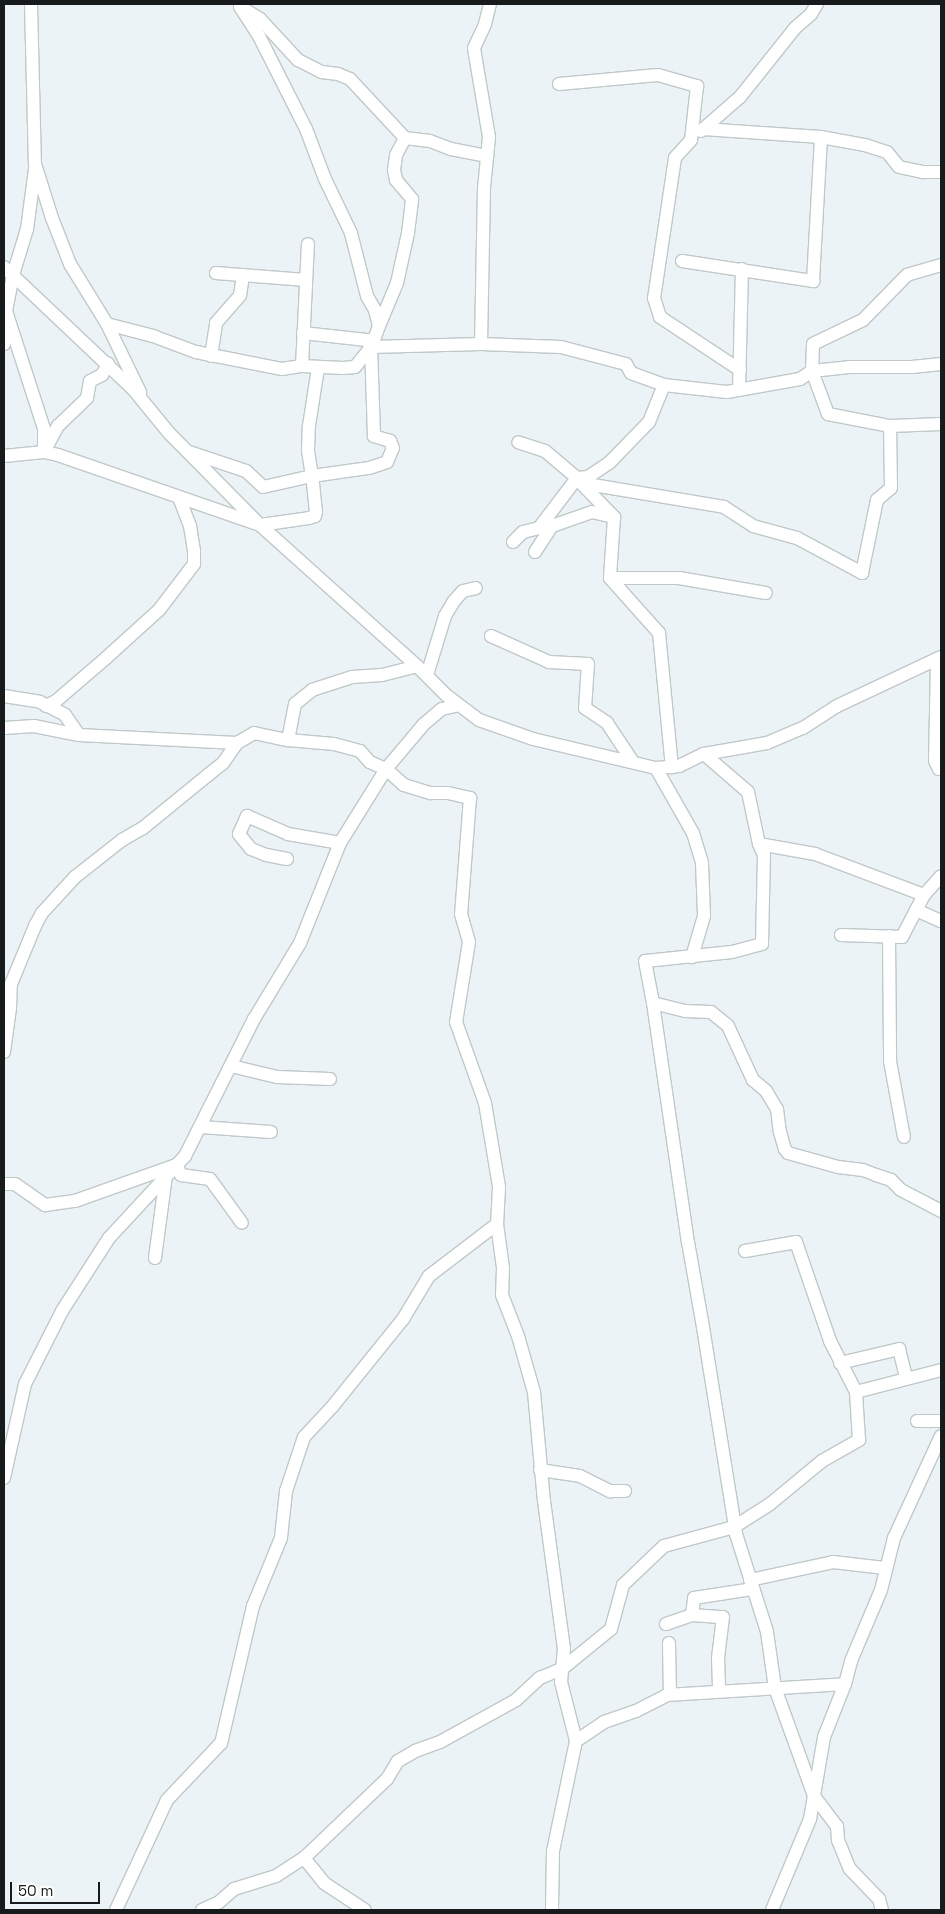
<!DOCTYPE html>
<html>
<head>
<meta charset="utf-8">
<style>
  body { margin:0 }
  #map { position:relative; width:945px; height:1914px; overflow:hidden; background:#ebf3f6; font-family:"Space Grotesk",sans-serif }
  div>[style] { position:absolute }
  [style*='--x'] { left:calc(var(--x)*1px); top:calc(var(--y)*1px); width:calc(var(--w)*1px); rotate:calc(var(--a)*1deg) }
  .roads { filter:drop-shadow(1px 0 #c0c8ca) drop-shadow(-1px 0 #c0c8ca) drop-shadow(0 1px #c0c8ca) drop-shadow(0 -1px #c0c8ca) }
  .street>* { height:12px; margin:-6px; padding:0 6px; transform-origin:6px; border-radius:6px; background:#fff }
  span { translate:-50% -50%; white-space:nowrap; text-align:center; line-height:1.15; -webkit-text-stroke:5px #fff; paint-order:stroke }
  .frame { position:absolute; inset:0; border:5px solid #181b1c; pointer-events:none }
  .scale { position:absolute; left:10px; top:1882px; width:90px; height:22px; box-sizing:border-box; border:2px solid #181b1c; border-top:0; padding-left:6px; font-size:15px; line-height:18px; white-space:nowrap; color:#181b1c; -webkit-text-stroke:4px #fff; paint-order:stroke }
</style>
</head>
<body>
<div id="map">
  <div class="roads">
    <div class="street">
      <div style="--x:31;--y:4;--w:160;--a:88.6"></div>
      <div style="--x:35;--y:164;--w:57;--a:72.5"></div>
      <div style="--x:52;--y:218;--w:49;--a:68.6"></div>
      <div style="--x:70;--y:264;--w:70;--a:58.3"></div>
      <div style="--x:107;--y:324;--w:76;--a:64.1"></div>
      <div style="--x:244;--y:9;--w:19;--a:32"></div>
      <div style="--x:260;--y:19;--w:56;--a:47.2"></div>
      <div style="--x:298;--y:60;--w:27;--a:27"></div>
      <div style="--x:322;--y:72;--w:16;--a:7"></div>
      <div style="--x:338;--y:74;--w:13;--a:23"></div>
      <div style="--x:350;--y:79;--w:81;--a:47"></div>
      <div style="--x:405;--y:138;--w:25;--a:7"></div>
      <div style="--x:430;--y:141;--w:22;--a:21"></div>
      <div style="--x:451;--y:149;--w:37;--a:11"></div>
      <div style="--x:559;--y:84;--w:99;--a:-5.2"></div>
      <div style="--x:658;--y:75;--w:41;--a:15.8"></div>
      <div style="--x:697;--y:86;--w:54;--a:96.3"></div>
      <div style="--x:691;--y:140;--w:24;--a:132"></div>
      <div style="--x:675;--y:158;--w:142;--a:98.5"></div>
      <div style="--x:654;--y:298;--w:20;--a:72"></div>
      <div style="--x:660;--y:317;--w:96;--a:33.5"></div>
      <div style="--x:703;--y:129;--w:118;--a:3.9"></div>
      <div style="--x:821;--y:137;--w:45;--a:10.3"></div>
      <div style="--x:865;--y:145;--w:23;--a:18"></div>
      <div style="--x:887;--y:152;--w:19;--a:51"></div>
      <div style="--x:899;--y:167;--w:25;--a:12"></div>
      <div style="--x:923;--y:172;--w:18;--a:0"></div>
      <div style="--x:701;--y:131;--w:52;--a:-41.1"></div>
      <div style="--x:740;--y:97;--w:88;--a:-51.4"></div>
      <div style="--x:795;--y:28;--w:21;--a:-41"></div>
      <div style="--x:811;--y:14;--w:12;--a:-59"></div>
      <div style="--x:682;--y:261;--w:133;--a:8.7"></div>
      <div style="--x:813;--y:281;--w:144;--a:-86.8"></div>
      <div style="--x:941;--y:265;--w:35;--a:164"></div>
      <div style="--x:907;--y:275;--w:63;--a:134.4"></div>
      <div style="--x:863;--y:320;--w:55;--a:154.4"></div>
      <div style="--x:813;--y:344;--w:27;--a:92"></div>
      <div style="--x:812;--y:371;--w:37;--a:-6"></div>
      <div style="--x:849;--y:367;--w:63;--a:0"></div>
      <div style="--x:912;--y:367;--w:29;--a:-6"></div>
      <div style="--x:4;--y:267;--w:178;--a:43.4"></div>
      <div style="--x:133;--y:389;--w:57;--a:50.7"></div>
      <div style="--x:169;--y:433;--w:129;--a:45.3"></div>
      <div style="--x:260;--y:525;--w:211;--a:41.9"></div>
      <div style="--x:417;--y:666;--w:41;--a:45"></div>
      <div style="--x:446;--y:695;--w:41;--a:37.1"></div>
      <div style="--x:479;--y:720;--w:57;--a:19.4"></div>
      <div style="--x:533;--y:739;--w:126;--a:13.3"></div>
      <div style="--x:656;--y:768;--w:23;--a:-5"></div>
      <div style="--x:679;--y:766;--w:28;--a:-26"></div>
      <div style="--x:704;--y:754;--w:64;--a:-9.9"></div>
      <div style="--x:767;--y:743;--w:39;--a:-23"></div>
      <div style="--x:803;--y:728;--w:40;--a:-32.9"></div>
      <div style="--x:837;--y:706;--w:115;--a:-25.2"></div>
      <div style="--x:216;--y:273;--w:90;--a:4.4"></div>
      <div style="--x:6;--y:311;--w:124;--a:72.1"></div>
      <div style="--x:44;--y:429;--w:23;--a:90"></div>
      <div style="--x:44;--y:452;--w:30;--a:-62"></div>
      <div style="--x:58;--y:426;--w:40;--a:-44"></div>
      <div style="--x:87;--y:398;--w:17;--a:-80"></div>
      <div style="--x:90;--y:381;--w:13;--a:-27"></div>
      <div style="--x:102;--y:375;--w:13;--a:-61"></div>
      <div style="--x:107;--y:324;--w:48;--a:14.6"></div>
      <div style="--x:153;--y:336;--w:46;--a:20.4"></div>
      <div style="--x:196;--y:352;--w:88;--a:11.2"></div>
      <div style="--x:282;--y:369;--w:20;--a:-9"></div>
      <div style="--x:302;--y:366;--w:41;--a:2.8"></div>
      <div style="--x:343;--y:368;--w:12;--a:-5"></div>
      <div style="--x:355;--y:367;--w:26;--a:-51"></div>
      <div style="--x:371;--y:347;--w:11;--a:-68"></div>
      <div style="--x:375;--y:337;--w:12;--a:-70"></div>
      <div style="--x:379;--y:326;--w:16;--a:-104"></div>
      <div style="--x:375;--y:310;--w:16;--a:-120"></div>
      <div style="--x:367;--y:296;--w:65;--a:-104.3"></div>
      <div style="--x:351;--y:233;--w:60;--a:-115.7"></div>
      <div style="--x:325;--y:179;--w:53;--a:-110.8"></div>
      <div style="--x:306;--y:129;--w:104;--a:-116.8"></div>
      <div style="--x:259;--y:36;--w:35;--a:-123"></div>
      <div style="--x:379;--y:326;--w:47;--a:-67.3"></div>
      <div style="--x:397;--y:283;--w:51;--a:-77.6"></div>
      <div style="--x:408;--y:233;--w:34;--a:-83"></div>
      <div style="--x:412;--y:199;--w:25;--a:-130"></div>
      <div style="--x:396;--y:180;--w:10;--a:-101"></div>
      <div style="--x:394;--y:170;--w:15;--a:-82"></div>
      <div style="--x:396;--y:155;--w:19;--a:-62"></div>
      <div style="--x:303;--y:333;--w:64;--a:6.2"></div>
      <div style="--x:367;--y:340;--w:8;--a:60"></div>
      <div style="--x:4;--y:344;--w:33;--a:-87"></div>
      <div style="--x:6;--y:311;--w:37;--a:-79"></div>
      <div style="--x:13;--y:275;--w:48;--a:-73.1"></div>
      <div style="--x:27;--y:229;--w:61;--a:-82.4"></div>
      <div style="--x:481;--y:344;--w:156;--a:-88.9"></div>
      <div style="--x:484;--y:188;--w:51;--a:-84.4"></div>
      <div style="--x:489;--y:137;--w:90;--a:-99.6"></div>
      <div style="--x:474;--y:48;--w:26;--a:-65"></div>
      <div style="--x:485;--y:24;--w:21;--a:-76"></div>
      <div style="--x:211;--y:356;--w:33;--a:-81"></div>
      <div style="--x:216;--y:323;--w:37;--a:-49"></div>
      <div style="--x:240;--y:295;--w:20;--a:-81"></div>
      <div style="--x:302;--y:366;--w:122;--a:-87.2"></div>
      <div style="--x:739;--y:390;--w:121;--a:-88.6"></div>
      <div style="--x:189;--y:452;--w:60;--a:18.4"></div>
      <div style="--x:246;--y:471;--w:23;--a:43"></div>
      <div style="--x:263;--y:487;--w:50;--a:-12.7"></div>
      <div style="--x:312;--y:476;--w:26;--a:-99"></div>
      <div style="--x:308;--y:450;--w:24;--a:-88"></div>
      <div style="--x:309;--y:426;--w:59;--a:-81.2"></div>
      <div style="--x:4;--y:456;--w:40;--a:-5.7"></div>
      <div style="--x:44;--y:452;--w:14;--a:12"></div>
      <div style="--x:58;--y:455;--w:214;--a:19.1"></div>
      <div style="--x:260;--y:525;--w:49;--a:-8.1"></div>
      <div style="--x:309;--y:518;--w:6;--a:-18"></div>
      <div style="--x:315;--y:516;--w:4;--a:-76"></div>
      <div style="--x:316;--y:512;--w:36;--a:-96"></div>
      <div style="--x:312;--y:476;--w:58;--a:-8"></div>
      <div style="--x:369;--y:468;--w:19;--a:-18"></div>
      <div style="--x:387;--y:462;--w:15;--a:-67"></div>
      <div style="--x:393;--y:448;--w:8;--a:-113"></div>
      <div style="--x:390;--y:441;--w:17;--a:-163"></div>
      <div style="--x:374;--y:436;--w:89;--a:-91.9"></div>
      <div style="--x:371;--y:347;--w:110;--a:-1.6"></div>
      <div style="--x:481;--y:344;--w:80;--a:2.1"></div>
      <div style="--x:561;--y:347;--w:67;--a:14.7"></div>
      <div style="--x:626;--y:364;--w:10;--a:61"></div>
      <div style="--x:631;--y:373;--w:35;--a:20"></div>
      <div style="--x:664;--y:385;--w:63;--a:6.3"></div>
      <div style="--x:727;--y:392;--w:74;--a:-10.1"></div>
      <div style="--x:800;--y:379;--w:14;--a:-34"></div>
      <div style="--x:812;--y:371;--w:46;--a:69.6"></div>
      <div style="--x:828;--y:414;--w:63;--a:11"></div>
      <div style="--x:890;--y:426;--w:51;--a:-2.2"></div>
      <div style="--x:577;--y:478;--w:11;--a:-5"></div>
      <div style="--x:588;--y:477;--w:27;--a:-34"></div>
      <div style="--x:610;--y:462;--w:56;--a:-45.7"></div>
      <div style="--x:649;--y:422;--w:40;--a:-68"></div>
      <div style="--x:580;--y:482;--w:47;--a:45.9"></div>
      <div style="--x:581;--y:483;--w:145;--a:9.5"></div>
      <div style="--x:724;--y:507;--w:35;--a:33"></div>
      <div style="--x:753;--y:526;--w:46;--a:15.3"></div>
      <div style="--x:797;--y:538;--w:74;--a:28.3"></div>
      <div style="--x:862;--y:573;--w:75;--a:-78.4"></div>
      <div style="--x:877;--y:500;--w:18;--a:-41"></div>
      <div style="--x:891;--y:488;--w:62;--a:-90.9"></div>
      <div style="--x:513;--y:542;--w:14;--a:-45"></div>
      <div style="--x:523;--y:532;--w:16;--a:-14"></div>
      <div style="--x:539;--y:528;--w:63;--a:-52.8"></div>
      <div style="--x:577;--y:478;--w:42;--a:-139.8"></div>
      <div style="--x:545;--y:451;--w:28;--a:-162"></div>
      <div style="--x:535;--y:552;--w:31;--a:-57"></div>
      <div style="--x:552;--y:526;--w:42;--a:-19.3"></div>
      <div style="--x:592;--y:512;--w:23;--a:13"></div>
      <div style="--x:614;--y:517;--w:61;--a:93.8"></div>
      <div style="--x:610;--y:578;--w:74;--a:48.3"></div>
      <div style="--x:659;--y:633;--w:135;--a:84.5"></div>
      <div style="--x:610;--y:578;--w:69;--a:0"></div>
      <div style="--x:679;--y:578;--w:88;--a:9.8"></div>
      <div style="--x:491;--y:636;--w:64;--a:24.1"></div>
      <div style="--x:549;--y:662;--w:39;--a:3"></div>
      <div style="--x:588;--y:664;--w:44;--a:93.9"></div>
      <div style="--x:585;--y:708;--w:27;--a:34"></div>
      <div style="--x:607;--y:723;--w:47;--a:56.3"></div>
      <div style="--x:937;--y:659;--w:102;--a:91.1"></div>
      <div style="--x:935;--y:761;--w:9;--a:63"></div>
      <div style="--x:939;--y:769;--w:2;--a:0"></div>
      <div style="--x:427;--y:675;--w:62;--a:-73"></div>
      <div style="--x:445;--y:616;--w:17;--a:-59"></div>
      <div style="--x:454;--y:601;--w:13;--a:-48"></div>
      <div style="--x:463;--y:591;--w:13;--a:-13"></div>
      <div style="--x:4;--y:696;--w:36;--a:9"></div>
      <div style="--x:40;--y:702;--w:28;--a:27"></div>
      <div style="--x:65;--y:715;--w:24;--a:55"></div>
      <div style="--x:46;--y:706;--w:11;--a:-27"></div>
      <div style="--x:56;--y:701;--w:66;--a:-40.7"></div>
      <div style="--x:106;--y:658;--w:72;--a:-42.2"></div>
      <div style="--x:159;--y:610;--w:58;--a:-52.7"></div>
      <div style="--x:194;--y:564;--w:13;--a:-90"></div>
      <div style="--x:194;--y:551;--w:25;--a:-99"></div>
      <div style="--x:190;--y:526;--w:31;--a:-111"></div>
      <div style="--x:4;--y:728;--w:30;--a:-4"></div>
      <div style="--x:34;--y:726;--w:46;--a:11.3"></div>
      <div style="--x:79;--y:735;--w:158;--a:2.9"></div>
      <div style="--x:237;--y:743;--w:20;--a:-30"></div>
      <div style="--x:254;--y:733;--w:35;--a:12"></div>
      <div style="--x:288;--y:740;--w:46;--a:5"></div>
      <div style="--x:334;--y:744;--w:27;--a:15"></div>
      <div style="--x:360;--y:751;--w:15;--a:48"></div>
      <div style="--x:370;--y:762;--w:17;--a:24"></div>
      <div style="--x:386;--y:769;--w:59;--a:-49.8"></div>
      <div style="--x:424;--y:724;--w:23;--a:-40"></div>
      <div style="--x:442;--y:709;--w:17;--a:-13"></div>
      <div style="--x:288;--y:740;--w:37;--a:-79"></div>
      <div style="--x:295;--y:704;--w:22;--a:-39"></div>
      <div style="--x:312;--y:690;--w:42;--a:-18"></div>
      <div style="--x:352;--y:677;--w:30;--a:-4"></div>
      <div style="--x:382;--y:675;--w:36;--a:-14"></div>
      <div style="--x:704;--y:754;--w:58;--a:40.8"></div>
      <div style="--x:748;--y:792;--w:53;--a:78.1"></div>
      <div style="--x:759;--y:844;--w:57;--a:10.1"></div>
      <div style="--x:815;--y:854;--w:116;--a:20.6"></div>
      <div style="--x:924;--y:895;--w:25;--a:-48"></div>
      <div style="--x:656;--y:768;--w:75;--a:60.4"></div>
      <div style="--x:693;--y:833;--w:31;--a:73"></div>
      <div style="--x:702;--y:863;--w:53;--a:87.8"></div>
      <div style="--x:704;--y:916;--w:43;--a:106.3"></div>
      <div style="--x:759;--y:844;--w:12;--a:66"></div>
      <div style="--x:764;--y:855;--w:89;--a:91.3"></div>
      <div style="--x:762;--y:944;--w:31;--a:165"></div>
      <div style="--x:732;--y:952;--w:87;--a:174.1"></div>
      <div style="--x:645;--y:961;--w:43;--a:79.2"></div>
      <div style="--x:653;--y:1003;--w:242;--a:81.7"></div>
      <div style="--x:688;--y:1242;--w:80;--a:80"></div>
      <div style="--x:702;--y:1321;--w:216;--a:80.9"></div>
      <div style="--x:736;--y:1534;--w:103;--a:72.4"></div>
      <div style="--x:767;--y:1632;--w:57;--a:81.9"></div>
      <div style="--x:775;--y:1688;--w:115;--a:70.1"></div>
      <div style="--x:814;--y:1796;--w:38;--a:53"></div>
      <div style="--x:837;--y:1826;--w:14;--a:86"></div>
      <div style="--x:838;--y:1840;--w:31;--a:68"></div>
      <div style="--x:850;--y:1869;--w:42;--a:46"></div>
      <div style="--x:879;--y:1899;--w:11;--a:75"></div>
      <div style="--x:287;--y:859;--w:21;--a:-169"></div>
      <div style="--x:266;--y:855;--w:16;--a:-158"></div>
      <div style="--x:251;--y:849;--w:19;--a:-129"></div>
      <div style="--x:239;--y:834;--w:20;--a:-66"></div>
      <div style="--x:247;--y:816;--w:45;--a:23.7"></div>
      <div style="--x:288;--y:834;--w:53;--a:9.8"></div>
      <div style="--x:916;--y:910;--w:27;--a:24"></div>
      <div style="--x:841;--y:935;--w:61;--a:1.9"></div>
      <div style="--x:902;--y:937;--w:47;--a:-62.4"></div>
      <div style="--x:889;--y:936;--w:125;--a:89.5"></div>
      <div style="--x:890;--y:1061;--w:77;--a:79.6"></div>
      <div style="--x:653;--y:1003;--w:33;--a:14"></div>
      <div style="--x:685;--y:1011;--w:26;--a:2"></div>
      <div style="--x:711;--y:1012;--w:22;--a:39"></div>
      <div style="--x:728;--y:1026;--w:60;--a:65.2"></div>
      <div style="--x:753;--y:1080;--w:17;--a:40"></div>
      <div style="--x:766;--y:1091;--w:21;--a:59"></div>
      <div style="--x:777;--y:1109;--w:23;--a:83"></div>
      <div style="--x:780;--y:1132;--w:18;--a:74"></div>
      <div style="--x:785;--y:1149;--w:5;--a:53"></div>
      <div style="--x:788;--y:1153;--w:52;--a:15.6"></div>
      <div style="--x:838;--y:1167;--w:25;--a:7"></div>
      <div style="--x:863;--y:1170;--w:14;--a:21"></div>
      <div style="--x:876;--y:1175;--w:16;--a:18"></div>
      <div style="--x:891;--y:1180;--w:14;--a:45"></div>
      <div style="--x:901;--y:1190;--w:45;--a:27.7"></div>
      <div style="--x:4;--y:1052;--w:44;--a:-82.2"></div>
      <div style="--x:10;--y:1008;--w:24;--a:-88"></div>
      <div style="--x:11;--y:984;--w:63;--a:-67.5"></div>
      <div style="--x:35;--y:926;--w:15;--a:-62"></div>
      <div style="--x:42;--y:913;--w:49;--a:-47.5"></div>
      <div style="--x:75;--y:877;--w:60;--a:-38.2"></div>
      <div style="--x:122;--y:840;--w:24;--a:-30"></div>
      <div style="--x:143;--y:828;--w:84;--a:-39.2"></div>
      <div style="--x:208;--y:775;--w:19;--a:-39"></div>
      <div style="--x:223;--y:763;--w:24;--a:-55"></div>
      <div style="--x:231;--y:1066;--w:47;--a:13.4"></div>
      <div style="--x:277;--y:1077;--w:53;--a:2.2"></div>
      <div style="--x:201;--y:1127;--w:70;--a:4.1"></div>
      <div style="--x:4;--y:1184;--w:11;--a:0"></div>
      <div style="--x:15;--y:1184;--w:37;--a:35"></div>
      <div style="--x:45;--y:1205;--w:30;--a:-8"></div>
      <div style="--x:75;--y:1201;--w:107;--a:-19.6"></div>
      <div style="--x:176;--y:1165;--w:11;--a:63"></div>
      <div style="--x:181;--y:1175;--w:29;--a:8"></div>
      <div style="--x:210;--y:1179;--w:54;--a:54"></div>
      <div style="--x:497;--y:1224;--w:44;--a:82.2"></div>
      <div style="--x:503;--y:1268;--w:27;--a:92"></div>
      <div style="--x:502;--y:1295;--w:44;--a:68.7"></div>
      <div style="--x:518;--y:1336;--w:58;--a:74.1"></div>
      <div style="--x:534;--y:1392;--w:109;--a:84.8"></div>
      <div style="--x:544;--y:1501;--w:148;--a:82.3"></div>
      <div style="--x:564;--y:1648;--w:34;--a:95"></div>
      <div style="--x:561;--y:1682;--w:61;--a:75.7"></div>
      <div style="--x:576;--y:1741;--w:112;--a:101.8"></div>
      <div style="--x:553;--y:1851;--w:59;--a:91"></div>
      <div style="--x:745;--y:1251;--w:52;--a:-10"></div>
      <div style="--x:796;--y:1242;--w:105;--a:71"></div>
      <div style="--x:830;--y:1341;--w:57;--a:63"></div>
      <div style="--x:856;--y:1392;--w:88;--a:-14.5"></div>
      <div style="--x:155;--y:1258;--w:83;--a:-82.4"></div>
      <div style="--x:840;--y:1363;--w:61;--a:-13.3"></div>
      <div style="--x:899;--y:1349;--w:30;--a:76"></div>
      <div style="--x:917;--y:1421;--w:24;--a:0"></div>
      <div style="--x:540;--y:1470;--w:40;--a:8.5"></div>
      <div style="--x:580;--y:1476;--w:34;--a:27"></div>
      <div style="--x:610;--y:1491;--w:15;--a:0"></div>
      <div style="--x:4;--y:1478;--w:96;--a:-77.4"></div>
      <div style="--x:25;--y:1384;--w:82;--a:-63.1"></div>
      <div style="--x:62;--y:1311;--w:87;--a:-57.2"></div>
      <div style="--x:109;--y:1238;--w:112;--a:-47.2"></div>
      <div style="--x:185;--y:1156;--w:153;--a:-63.3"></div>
      <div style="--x:254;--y:1019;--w:89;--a:-58.8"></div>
      <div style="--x:300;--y:943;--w:108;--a:-68.2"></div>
      <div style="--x:340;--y:843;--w:87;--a:-58.1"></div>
      <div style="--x:386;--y:769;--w:24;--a:42"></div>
      <div style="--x:404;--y:785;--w:28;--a:17"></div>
      <div style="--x:431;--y:793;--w:17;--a:0"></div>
      <div style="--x:448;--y:793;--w:23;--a:13"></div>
      <div style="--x:470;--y:798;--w:116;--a:94.4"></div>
      <div style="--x:461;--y:914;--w:29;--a:74"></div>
      <div style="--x:469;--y:942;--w:81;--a:99.2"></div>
      <div style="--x:456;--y:1022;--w:86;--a:70.3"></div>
      <div style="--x:485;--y:1103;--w:85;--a:80.5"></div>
      <div style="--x:499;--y:1187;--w:37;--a:93"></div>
      <div style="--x:497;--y:1224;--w:86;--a:142.6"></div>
      <div style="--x:429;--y:1276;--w:50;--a:121.2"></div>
      <div style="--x:403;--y:1319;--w:113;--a:128.9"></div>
      <div style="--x:332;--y:1407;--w:41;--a:133"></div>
      <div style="--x:304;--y:1437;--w:57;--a:108.4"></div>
      <div style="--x:286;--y:1491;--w:47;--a:96.1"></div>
      <div style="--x:281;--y:1538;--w:74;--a:112.4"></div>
      <div style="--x:253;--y:1606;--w:141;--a:103.1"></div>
      <div style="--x:221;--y:1743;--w:79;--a:133.5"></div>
      <div style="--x:167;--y:1800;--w:121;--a:114.9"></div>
      <div style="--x:750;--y:1580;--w:85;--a:-12.2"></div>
      <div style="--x:833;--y:1562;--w:52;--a:6.6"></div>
      <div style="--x:692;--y:1615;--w:17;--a:-83"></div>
      <div style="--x:694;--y:1598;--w:60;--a:-8.7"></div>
      <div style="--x:666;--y:1624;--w:28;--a:-19"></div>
      <div style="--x:692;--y:1615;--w:31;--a:4"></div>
      <div style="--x:723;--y:1617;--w:41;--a:97"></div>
      <div style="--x:718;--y:1658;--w:32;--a:88"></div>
      <div style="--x:669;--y:1643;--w:51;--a:88.9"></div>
      <div style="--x:576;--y:1741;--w:34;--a:-34"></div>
      <div style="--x:604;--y:1722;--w:34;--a:-19"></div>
      <div style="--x:636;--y:1711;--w:35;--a:-27"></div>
      <div style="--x:667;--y:1695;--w:178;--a:-3.5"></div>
      <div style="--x:304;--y:1858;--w:32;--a:51"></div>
      <div style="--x:324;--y:1883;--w:49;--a:33.4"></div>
      <div style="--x:202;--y:1910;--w:17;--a:-24"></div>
      <div style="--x:218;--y:1903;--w:21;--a:-41"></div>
      <div style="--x:234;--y:1889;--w:44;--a:-17.2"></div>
      <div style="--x:276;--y:1876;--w:33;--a:-33"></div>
      <div style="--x:304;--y:1858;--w:115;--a:-43.6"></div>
      <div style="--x:387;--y:1779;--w:21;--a:-59"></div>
      <div style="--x:398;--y:1761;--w:20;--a:-30"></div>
      <div style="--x:415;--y:1751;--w:27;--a:-20"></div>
      <div style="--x:440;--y:1742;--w:87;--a:-28.9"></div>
      <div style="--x:516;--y:1700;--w:33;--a:-43"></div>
      <div style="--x:540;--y:1678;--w:25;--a:-23"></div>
      <div style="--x:563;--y:1668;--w:62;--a:-39.1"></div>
      <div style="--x:611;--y:1629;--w:46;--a:-74.7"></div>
      <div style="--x:623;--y:1585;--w:57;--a:-43.6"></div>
      <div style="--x:664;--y:1546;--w:73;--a:-15.2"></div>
      <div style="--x:734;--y:1527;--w:43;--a:-32.6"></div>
      <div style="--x:770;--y:1504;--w:67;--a:-39.6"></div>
      <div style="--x:822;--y:1461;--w:43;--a:-29.6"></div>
      <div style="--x:859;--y:1440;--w:48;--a:-93.6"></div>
      <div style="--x:772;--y:1910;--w:99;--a:-67.3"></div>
      <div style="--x:810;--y:1819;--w:83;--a:-80.3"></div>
      <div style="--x:824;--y:1737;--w:57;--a:-68.4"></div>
      <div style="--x:845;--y:1684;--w:24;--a:-75"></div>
      <div style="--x:851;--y:1661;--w:77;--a:-67.1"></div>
      <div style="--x:881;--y:1590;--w:54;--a:-76"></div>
      <div style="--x:894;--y:1538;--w:112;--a:-65.3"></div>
    </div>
  </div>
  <div class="frame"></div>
  <div class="scale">50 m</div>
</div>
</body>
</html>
